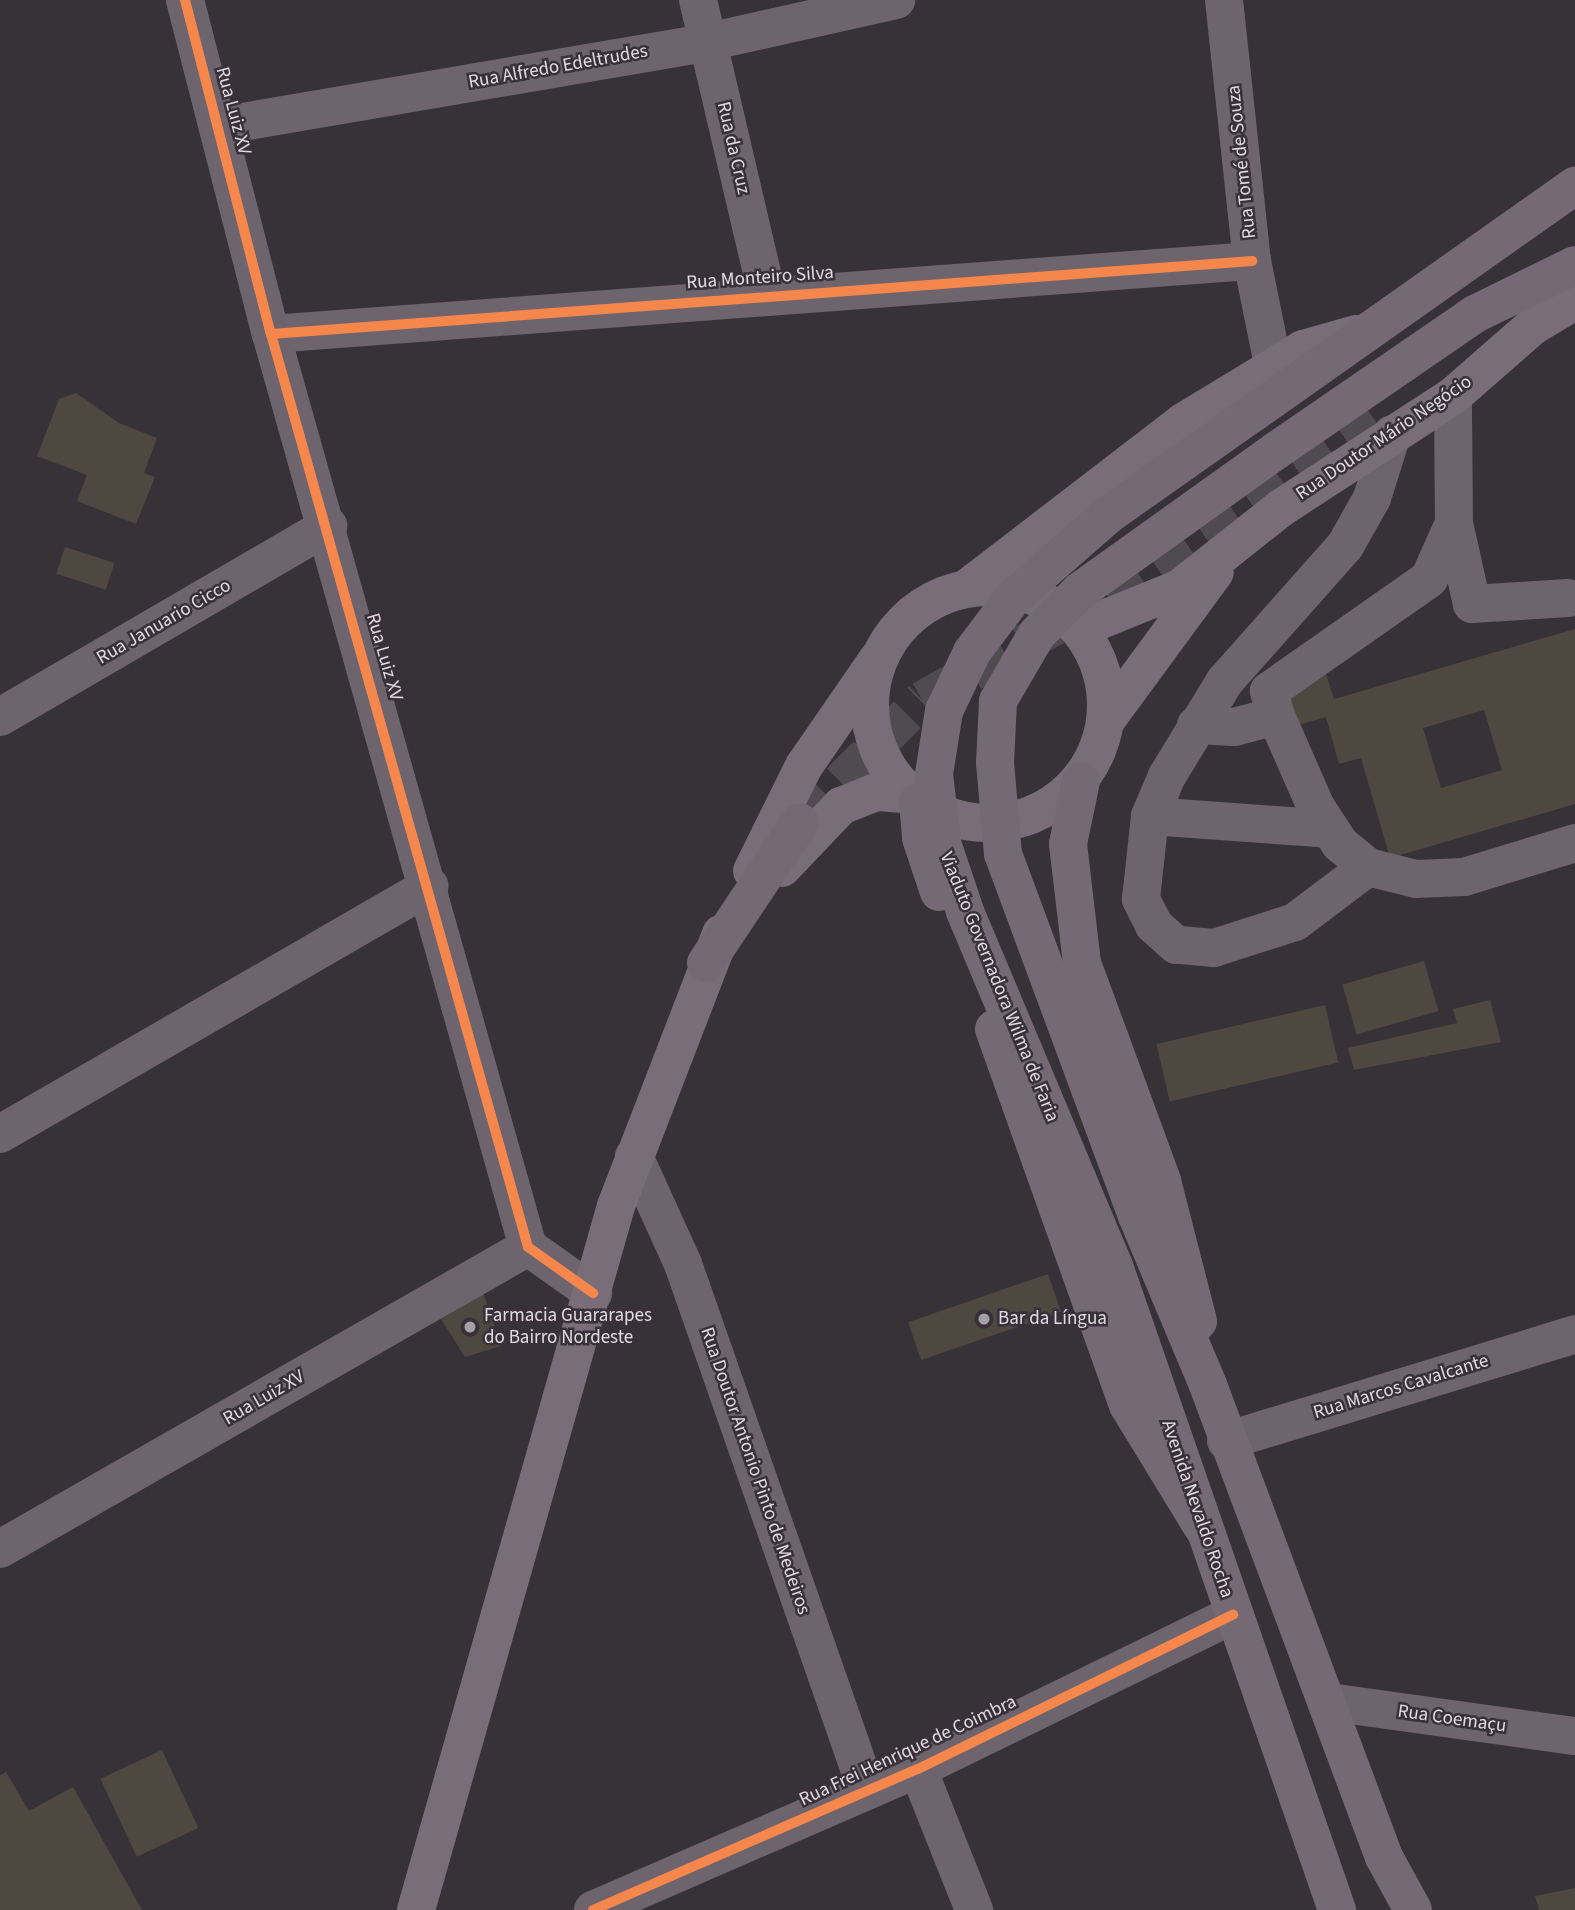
<!DOCTYPE html>
<html>
<head>
<meta charset="utf-8">
<style>
  body { margin:0 }
  #map { position:relative; width:1575px; height:1910px; overflow:hidden; background:#373238; font-family:"Source Sans 3",sans-serif }
  div>[style] { position:absolute }
  [style*='--x'] { left:calc(var(--x)*1px); top:calc(var(--y)*1px); width:calc(var(--w)*1px); rotate:calc(var(--a)*1deg) }
  .building>* { inset:0; background:#4e4841; transform-origin:0 0 }
  .highway-tunnel>* { height:38px; margin-top:-19px; transform-origin:0; background:repeating-linear-gradient(90deg,#504b51 0 38px,transparent 0 57px) }
  .minor>* { height:38px; margin:-19px; padding:0 19px; transform-origin:19px; border-radius:19px; background:#6d646e }
  .major>* { height:38px; margin:-19px; padding:0 19px; transform-origin:19px; border-radius:19px; background:#786d79 }
  .major>.ring { margin:-19px; padding:0; box-sizing:content-box; background:none; border:38px solid #786d79; border-radius:50% }
  .highway>* { height:38px; margin:-19px; padding:0 19px; transform-origin:19px; border-radius:19px; background:#746975 }
  .highway-bridge>* { height:38px; margin:-19px; padding:0 19px; transform-origin:19px; border-radius:19px; background:#746975 }
  .cycleway>* { height:10px; margin:-5px; padding:0 5px; transform-origin:5px; border-radius:5px; background:#f5874c }
  .dots>* { width:19px; height:19px; translate:-50% -50%; box-sizing:border-box; border:4px solid #39303a; border-radius:50% }
  span { translate:-50% -50%; white-space:nowrap; text-align:center; line-height:1.15; -webkit-text-stroke:5px #39303a; paint-order:stroke }
  .street-label { font-size:19px; color:#e0dbe1 }
  .poi-label { font-size:19px; color:#e0dbe1 }
  .left { translate:0 -50%; text-align:left }
</style>
</head>
<body>
<div id="map">
  <div class="building">
    <div style="clip-path:polygon(76px 393px,119px 423px,157px 438px,144px 473px,155px 477px,136px 524px,77px 501px,87px 475px,37px 456px,59px 399px)"></div>
    <div style="left:65px;top:547px;width:52px;height:28px;rotate:18deg"></div>
    <div style="clip-path:polygon(evenodd,1575px 629px,1575px 804px,1390px 858px,1361px 758px,1339px 764px,1326px 717px,1295px 726px,1284px 686px,1326px 674px,1334px 699px,1575px 629px,1484px 710px,1502px 770px,1441px 788px,1423px 728px,1484px 710px)"></div>
    <div style="left:1424px;top:961px;width:52px;height:85px;rotate:74deg"></div>
    <div style="clip-path:polygon(1490px 1000px,1501px 1042px,1354px 1070px,1348px 1048px,1457px 1023px,1453px 1009px)"></div>
    <div style="left:1325px;top:1005px;width:59px;height:173px;rotate:77deg"></div>
    <div style="left:1048px;top:1274px;width:40px;height:148px;rotate:71deg"></div>
    <div style="clip-path:polygon(480px 1283px,501px 1346px,465px 1357px,434px 1308px)"></div>
    <div style="left:162px;top:1750px;width:86px;height:68px;rotate:65deg"></div>
    <div style="clip-path:polygon(6px 1772px,29px 1811px,73px 1787px,142px 1910px,0 1910px,0 1775px)"></div>
    <div style="clip-path:polygon(1575px 1888px,1575px 1910px,1539px 1910px,1535px 1896px)"></div>
  </div>
  <div class="highway-tunnel">
    <div style="--x:800;--y:822;--w:173;--a:-45"></div>
    <div style="--x:922;--y:700;--w:213;--a:-29"></div>
    <div style="--x:1108;--y:597;--w:320;--a:-34.7"></div>
  </div>
  <div class="minor">
    <div style="--x:185;--y:0;--w:345;--a:75.6"></div>
    <div style="--x:271;--y:334;--w:948;--a:74.28"></div>
    <div style="--x:528;--y:1247;--w:80;--a:35.3"></div>
    <div style="--x:698;--y:0;--w:303;--a:76.8"></div>
    <div style="--x:1224;--y:0;--w:262;--a:83.9"></div>
    <div style="--x:1252;--y:261;--w:105;--a:78.5"></div>
    <div style="--x:219;--y:126;--w:496;--a:-9.7"></div>
    <div style="--x:708;--y:42;--w:193;--a:-12.6"></div>
    <div style="--x:271;--y:334;--w:984;--a:-4.26"></div>
    <div style="--x:1454;--y:523;--w:83;--a:77.5"></div>
    <div style="--x:1472;--y:604;--w:96;--a:-3.6"></div>
    <div style="--x:1276;--y:716;--w:99;--a:66.3"></div>
    <div style="--x:1316;--y:807;--w:44;--a:57"></div>
    <div style="--x:1340;--y:844;--w:36;--a:39"></div>
    <div style="--x:1368;--y:867;--w:49;--a:14"></div>
    <div style="--x:1416;--y:879;--w:48;--a:-2.4"></div>
    <div style="--x:1464;--y:877;--w:116;--a:-17"></div>
    <div style="--x:0;--y:717;--w:380;--a:-30.2"></div>
    <div style="--x:1196;--y:725;--w:38;--a:3"></div>
    <div style="--x:1234;--y:727;--w:43;--a:-14.7"></div>
    <div style="--x:1276;--y:716;--w:26;--a:-106"></div>
    <div style="--x:1269;--y:691;--w:195;--a:-35"></div>
    <div style="--x:1429;--y:579;--w:61;--a:-65.9"></div>
    <div style="--x:1454;--y:523;--w:127;--a:-90.5"></div>
    <div style="--x:1150;--y:816;--w:180;--a:4.1"></div>
    <div style="--x:1368;--y:867;--w:91;--a:143"></div>
    <div style="--x:1295;--y:922;--w:85;--a:162.2"></div>
    <div style="--x:1214;--y:948;--w:38;--a:-175"></div>
    <div style="--x:1176;--y:945;--w:30;--a:-138"></div>
    <div style="--x:1154;--y:925;--w:29;--a:-117"></div>
    <div style="--x:1141;--y:899;--w:83;--a:-83.8"></div>
    <div style="--x:1150;--y:816;--w:43;--a:-67"></div>
    <div style="--x:1167;--y:776;--w:111;--a:-58.6"></div>
    <div style="--x:1225;--y:681;--w:181;--a:-48.4"></div>
    <div style="--x:1345;--y:546;--w:55;--a:-60.6"></div>
    <div style="--x:1372;--y:498;--w:67;--a:-72.6"></div>
    <div style="--x:0;--y:1134;--w:496;--a:-30"></div>
    <div style="--x:634;--y:1156;--w:119;--a:65.6"></div>
    <div style="--x:683;--y:1264;--w:558;--a:70.75"></div>
    <div style="--x:1226;--y:1441;--w:365;--a:-17"></div>
    <div style="--x:0;--y:1549;--w:608;--a:-29.77"></div>
    <div style="--x:1329;--y:1702;--w:248;--a:7.9"></div>
    <div style="--x:918;--y:1769;--w:152;--a:68.3"></div>
    <div style="--x:593;--y:1910;--w:354;--a:-23.5"></div>
    <div style="--x:918;--y:1769;--w:351;--a:-26.1"></div>
  </div>
  <div class="major">
    <div class="ring" style="left:870px;top:587px;width:198px;height:198px"></div>
    <div style="--x:967;--y:588;--w:272;--a:-37.5"></div>
    <div style="--x:1183;--y:422;--w:140;--a:-31.3"></div>
    <div style="--x:1303;--y:349;--w:55;--a:-15.8"></div>
    <div style="--x:1079;--y:629;--w:109;--a:-22.1"></div>
    <div style="--x:1180;--y:588;--w:129;--a:-38.4"></div>
    <div style="--x:1281;--y:508;--w:205;--a:-33.1"></div>
    <div style="--x:1453;--y:396;--w:106;--a:-41.2"></div>
    <div style="--x:1533;--y:326;--w:49;--a:-30.8"></div>
    <div style="--x:1107;--y:719;--w:182;--a:-53.7"></div>
    <div style="--x:782;--y:868;--w:86;--a:-46.4"></div>
    <div style="--x:841;--y:806;--w:38;--a:-22"></div>
    <div style="--x:876;--y:792;--w:32;--a:4"></div>
    <div style="--x:752;--y:871;--w:117;--a:-63.7"></div>
    <div style="--x:804;--y:766;--w:129;--a:-55.4"></div>
    <div style="--x:416;--y:1910;--w:732;--a:-74.14"></div>
    <div style="--x:616;--y:1206;--w:292;--a:-68.9"></div>
  </div>
  <div class="highway">
    <div style="--x:1250;--y:415;--w:398;--a:-35.2"></div>
    <div style="--x:1277;--y:450;--w:240;--a:-34.5"></div>
    <div style="--x:1475;--y:314;--w:111;--a:-26.1"></div>
    <div style="--x:1081;--y:781;--w:64;--a:101.7"></div>
    <div style="--x:1068;--y:844;--w:120;--a:83.3"></div>
    <div style="--x:1082;--y:963;--w:232;--a:69.8"></div>
    <div style="--x:1162;--y:1181;--w:145;--a:75.6"></div>
    <div style="--x:918;--y:802;--w:36;--a:85"></div>
    <div style="--x:921;--y:838;--w:57;--a:71.6"></div>
    <div style="--x:706;--y:963;--w:169;--a:-56.3"></div>
    <div style="--x:994;--y:1029;--w:399;--a:70.4"></div>
    <div style="--x:1128;--y:1405;--w:144;--a:58.6"></div>
    <div style="--x:1137;--y:1216;--w:183;--a:67.2"></div>
    <div style="--x:1208;--y:1385;--w:504;--a:69.55"></div>
    <div style="--x:1384;--y:1857;--w:60;--a:61.3"></div>
    <div style="--x:1114;--y:1266;--w:682;--a:70.9"></div>
  </div>
  <div class="highway-bridge">
    <div style="--x:1137;--y:1216;--w:386;--a:-110.3"></div>
    <div style="--x:1003;--y:854;--w:91;--a:-95"></div>
    <div style="--x:995;--y:763;--w:62;--a:-87.2"></div>
    <div style="--x:998;--y:701;--w:78;--a:-59.8"></div>
    <div style="--x:1037;--y:634;--w:61;--a:-45"></div>
    <div style="--x:1080;--y:591;--w:242;--a:-35.6"></div>
    <div style="--x:1114;--y:1266;--w:385;--a:-112.8"></div>
    <div style="--x:965;--y:911;--w:72;--a:-108.7"></div>
    <div style="--x:942;--y:843;--w:69;--a:-96.6"></div>
    <div style="--x:934;--y:774;--w:64;--a:-81"></div>
    <div style="--x:944;--y:711;--w:65;--a:-64.6"></div>
    <div style="--x:972;--y:652;--w:68;--a:-52.8"></div>
    <div style="--x:1013;--y:598;--w:126;--a:-41.1"></div>
    <div style="--x:1108;--y:515;--w:174;--a:-35.2"></div>
  </div>
  <div class="cycleway">
    <div style="--x:185;--y:0;--w:345;--a:75.6"></div>
    <div style="--x:271;--y:334;--w:948;--a:74.28"></div>
    <div style="--x:528;--y:1247;--w:80;--a:35.3"></div>
    <div style="--x:271;--y:334;--w:984;--a:-4.26"></div>
    <div style="--x:593;--y:1910;--w:354;--a:-23.5"></div>
    <div style="--x:918;--y:1769;--w:351;--a:-26.1"></div>
  </div>
  <div class="dots">
    <div style="left:984px;top:1319px;background:#a5a0a6"></div>
    <div style="left:470px;top:1327px;background:#a5a0a6"></div>
  </div>
  <div class="street-label">
    <span style="left:558px;top:67px;rotate:-10deg">Rua Alfredo Edeltrudes</span>
    <span style="left:233px;top:111px;rotate:75deg">Rua Luiz XV</span>
    <span style="left:733px;top:148px;rotate:77deg">Rua da Cruz</span>
    <span style="left:1242px;top:162px;rotate:-96deg">Rua Tomé de Souza</span>
    <span style="left:760px;top:278px;rotate:-4deg">Rua Monteiro Silva</span>
    <span style="left:1384px;top:438px;rotate:-34deg">Rua Doutor Mário Negócio</span>
    <span style="left:164px;top:622px;rotate:-30deg">Rua Januario Cicco</span>
    <span style="left:384px;top:657px;rotate:74deg">Rua Luiz XV</span>
    <span style="left:999px;top:987px;rotate:68deg">Viaduto Governadora Wilma de Faria</span>
    <span style="left:1401px;top:1387px;rotate:-17deg">Rua Marcos Cavalcante</span>
    <span style="left:264px;top:1398px;rotate:-30deg">Rua Luiz XV</span>
    <span style="left:755px;top:1471px;rotate:71deg">Rua Doutor Antonio Pinto de Medeiros</span>
    <span style="left:1197px;top:1509px;rotate:71deg">Avenida Nevaldo Rocha</span>
    <span style="left:1452px;top:1719px;rotate:8deg">Rua Coemaçu</span>
    <span style="left:908px;top:1751px;rotate:-25deg">Rua Frei Henrique de Coimbra</span>
  </div>
  <div class="poi-label">
    <span class="left" style="left:484px;top:1327px">Farmacia Guararapes<br>do Bairro Nordeste</span>
    <span class="left" style="left:998px;top:1319px">Bar da Língua</span>
  </div>
</div>
</body>
</html>
